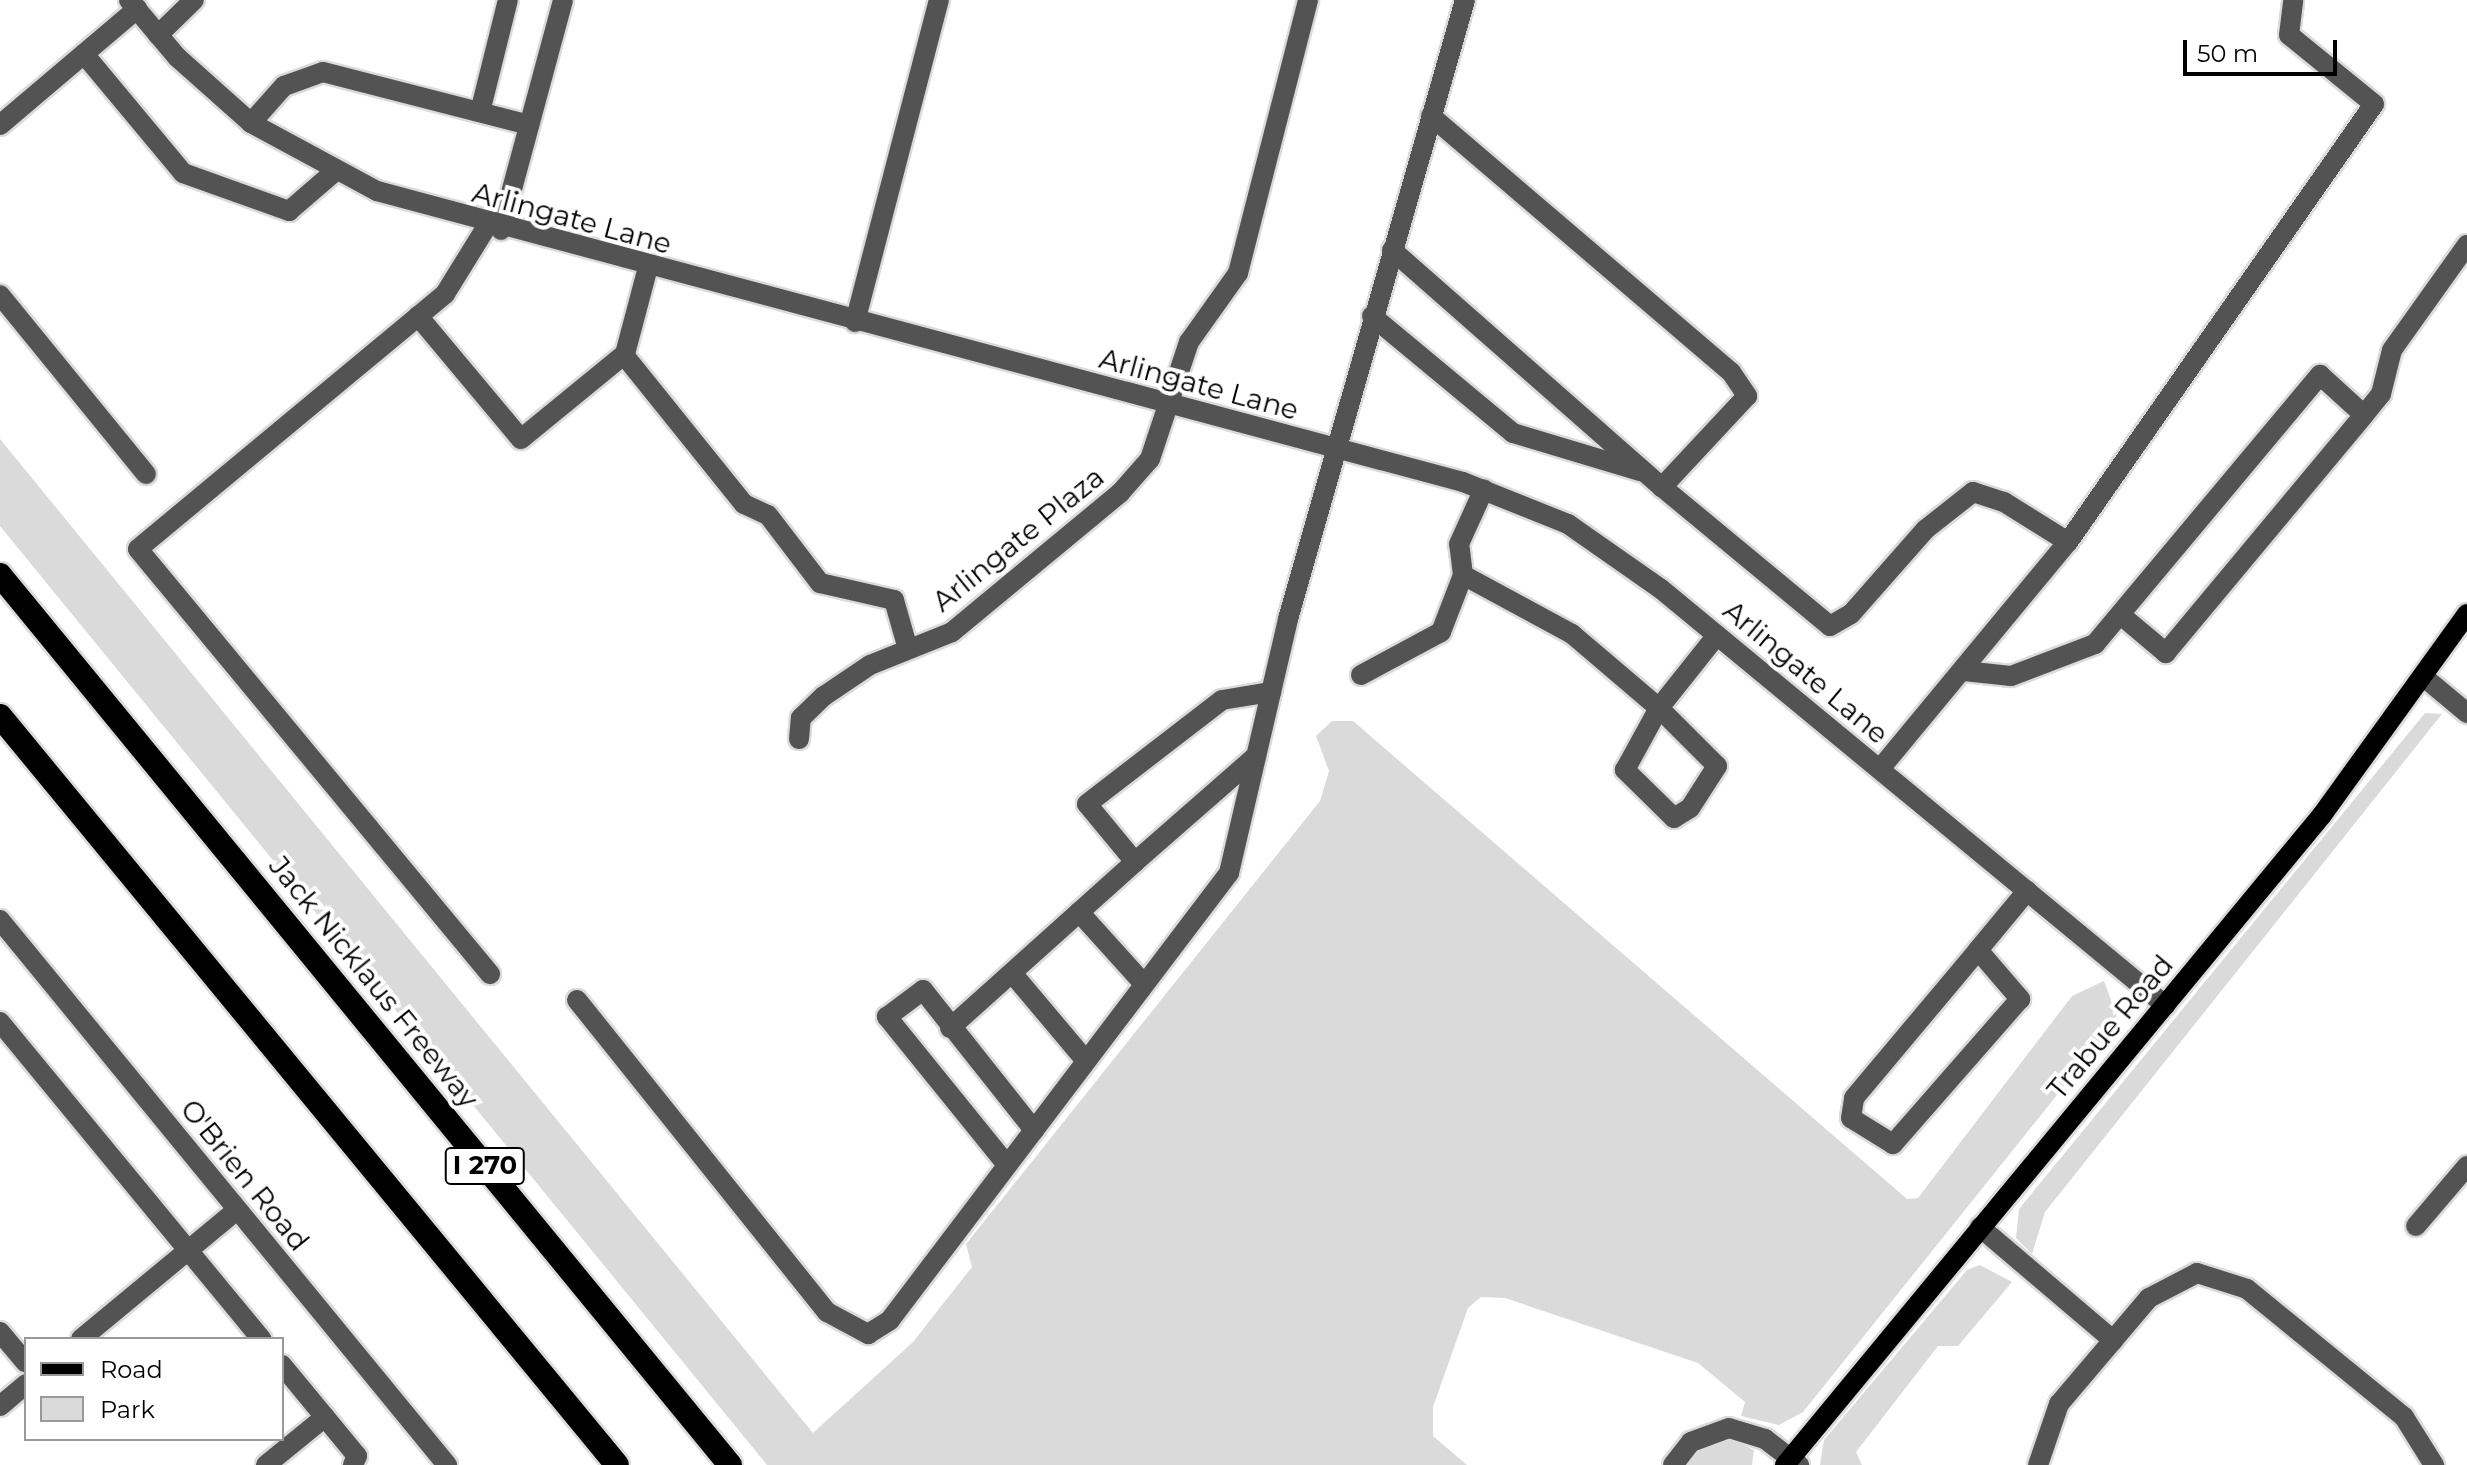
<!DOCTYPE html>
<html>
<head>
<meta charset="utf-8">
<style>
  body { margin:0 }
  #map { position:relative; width:2467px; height:1465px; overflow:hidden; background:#fff; font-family:Montserrat,sans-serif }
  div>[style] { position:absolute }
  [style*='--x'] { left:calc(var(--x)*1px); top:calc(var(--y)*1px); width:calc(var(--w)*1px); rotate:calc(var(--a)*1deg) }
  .green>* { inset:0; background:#dadada }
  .roads { filter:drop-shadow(2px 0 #dbdbdb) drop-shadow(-2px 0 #dbdbdb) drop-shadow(0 2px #dbdbdb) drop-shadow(0 -2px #dbdbdb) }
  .minor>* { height:20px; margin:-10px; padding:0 10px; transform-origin:10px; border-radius:10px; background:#535353 }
  .major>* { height:20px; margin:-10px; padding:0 10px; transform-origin:10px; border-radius:10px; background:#000 }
  .highway>* { height:24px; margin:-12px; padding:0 12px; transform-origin:12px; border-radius:12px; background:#000 }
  span { translate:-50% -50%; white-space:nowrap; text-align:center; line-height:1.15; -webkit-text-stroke:8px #fff; paint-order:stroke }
  .shield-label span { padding:2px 6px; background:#fff; border:2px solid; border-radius:6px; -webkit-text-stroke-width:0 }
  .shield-label { font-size:26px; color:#000; font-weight:700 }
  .street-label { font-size:28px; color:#000 }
  .legend { position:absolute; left:24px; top:1337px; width:260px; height:104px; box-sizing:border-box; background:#fff; border:2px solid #999; margin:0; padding:10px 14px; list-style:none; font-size:24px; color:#000 }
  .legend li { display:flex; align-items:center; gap:16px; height:40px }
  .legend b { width:40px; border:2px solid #999 }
  .scale { position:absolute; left:2183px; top:40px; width:154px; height:36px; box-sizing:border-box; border:4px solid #000; border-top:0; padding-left:10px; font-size:24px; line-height:28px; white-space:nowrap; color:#000; -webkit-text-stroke:6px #fff; paint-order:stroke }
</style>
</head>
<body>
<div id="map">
  <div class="green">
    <div style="clip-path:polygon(0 439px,813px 1433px,913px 1342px,972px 1267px,966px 1244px,1320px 801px,1329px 771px,1316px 736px,1332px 721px,1353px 721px,1907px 1199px,1918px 1198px,2072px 996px,2104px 981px,2118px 1019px,1803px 1412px,1779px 1425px,1741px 1416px,1745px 1402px,1698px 1363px,1505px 1298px,1481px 1297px,1468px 1308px,1433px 1407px,1433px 1436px,1467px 1465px,767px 1465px,0 526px)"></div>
    <div style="clip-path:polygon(2425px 713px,2442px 714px,2045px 1212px,2032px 1254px,2016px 1238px,2019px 1209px)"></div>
    <div style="clip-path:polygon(1980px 1265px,2012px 1282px,1958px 1346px,1938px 1346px,1856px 1452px,1862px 1465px,1820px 1465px,1824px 1440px,1967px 1270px)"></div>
    <div style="clip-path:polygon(1726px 1437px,1754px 1450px,1752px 1465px,1683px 1465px,1696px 1449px)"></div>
  </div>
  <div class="roads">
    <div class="minor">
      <div style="--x:129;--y:0;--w:75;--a:49.9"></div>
      <div style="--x:177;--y:57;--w:99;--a:41.7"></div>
      <div style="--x:251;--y:123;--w:143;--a:28.4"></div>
      <div style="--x:377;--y:191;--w:1124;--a:15"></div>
      <div style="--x:1463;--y:482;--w:113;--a:21.8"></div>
      <div style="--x:1568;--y:524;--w:113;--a:35"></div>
      <div style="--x:1661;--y:589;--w:654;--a:39.54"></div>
      <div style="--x:158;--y:35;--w:50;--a:-44.2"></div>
      <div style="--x:84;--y:54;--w:155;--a:50.2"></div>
      <div style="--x:183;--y:173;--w:113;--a:19.7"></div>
      <div style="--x:289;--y:211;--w:58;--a:-40.8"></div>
      <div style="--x:480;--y:112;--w:115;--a:-76"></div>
      <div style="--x:1431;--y:116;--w:394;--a:40.5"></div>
      <div style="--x:1731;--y:372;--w:29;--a:56"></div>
      <div style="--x:1747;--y:396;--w:125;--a:133"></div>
      <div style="--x:1662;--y:487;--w:218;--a:39.6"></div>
      <div style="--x:1830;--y:626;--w:24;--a:-30"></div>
      <div style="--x:1851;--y:614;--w:113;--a:-48.6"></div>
      <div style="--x:1926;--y:529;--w:60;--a:-38.2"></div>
      <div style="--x:1973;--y:492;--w:33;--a:18"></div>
      <div style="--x:2004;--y:502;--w:75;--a:32"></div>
      <div style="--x:251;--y:123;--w:50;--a:-48.3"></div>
      <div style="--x:284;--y:86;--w:41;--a:-19.7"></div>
      <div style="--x:323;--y:72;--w:213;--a:14.4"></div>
      <div style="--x:0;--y:125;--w:180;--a:-40.3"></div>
      <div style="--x:487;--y:226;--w:80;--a:121.7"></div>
      <div style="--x:445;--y:294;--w:399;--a:140.3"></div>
      <div style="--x:138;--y:549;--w:552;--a:50.37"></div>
      <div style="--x:501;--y:230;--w:238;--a:-74.9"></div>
      <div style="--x:1392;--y:250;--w:359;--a:41.3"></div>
      <div style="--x:0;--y:295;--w:231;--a:50.8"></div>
      <div style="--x:418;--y:316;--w:160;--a:50.1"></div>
      <div style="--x:521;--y:439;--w:134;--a:-39.3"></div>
      <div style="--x:625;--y:354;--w:90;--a:-75.2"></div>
      <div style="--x:1372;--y:316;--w:183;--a:39.7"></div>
      <div style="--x:1513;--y:433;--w:133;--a:16.7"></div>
      <div style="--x:855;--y:322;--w:333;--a:-75.4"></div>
      <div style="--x:624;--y:355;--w:191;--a:51.2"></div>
      <div style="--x:744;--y:504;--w:26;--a:25"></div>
      <div style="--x:768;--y:515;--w:86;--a:52.6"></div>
      <div style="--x:820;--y:583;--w:76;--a:12.9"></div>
      <div style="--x:894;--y:600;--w:51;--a:74.1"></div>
      <div style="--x:2364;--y:415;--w:27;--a:-51"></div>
      <div style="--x:2381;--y:394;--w:45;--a:-76"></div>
      <div style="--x:2392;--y:350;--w:129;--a:-54.5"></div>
      <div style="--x:1463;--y:575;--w:31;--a:-97"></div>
      <div style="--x:1459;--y:544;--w:60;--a:-65.6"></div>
      <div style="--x:1964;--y:671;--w:47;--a:6.1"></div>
      <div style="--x:2011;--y:676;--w:90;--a:-20.9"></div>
      <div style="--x:2095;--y:644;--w:351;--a:-50.1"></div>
      <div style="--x:2320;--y:375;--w:59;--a:42.3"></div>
      <div style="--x:2364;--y:415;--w:310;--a:129.8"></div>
      <div style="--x:2166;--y:653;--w:57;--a:-139.9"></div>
      <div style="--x:1361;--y:675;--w:91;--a:-28.3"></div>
      <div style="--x:1441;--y:632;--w:61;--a:-68.9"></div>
      <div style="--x:1463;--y:575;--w:124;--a:28.4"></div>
      <div style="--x:1572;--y:634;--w:114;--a:40.4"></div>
      <div style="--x:1659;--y:708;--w:82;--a:45"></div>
      <div style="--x:1717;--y:766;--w:50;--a:122.7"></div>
      <div style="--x:1690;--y:808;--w:19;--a:148"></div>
      <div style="--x:1674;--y:818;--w:69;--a:-135.6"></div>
      <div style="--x:1625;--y:770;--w:71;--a:-61.3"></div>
      <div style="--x:1659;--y:708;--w:93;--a:-51.5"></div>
      <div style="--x:2425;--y:678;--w:55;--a:39.8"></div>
      <div style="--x:799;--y:739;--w:21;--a:-85"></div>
      <div style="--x:801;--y:718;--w:32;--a:-44"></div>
      <div style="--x:824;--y:696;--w:55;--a:-34"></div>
      <div style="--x:870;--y:665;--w:88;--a:-21.9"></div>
      <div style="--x:952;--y:632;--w:218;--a:-39.6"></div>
      <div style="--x:1120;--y:493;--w:45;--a:-48.6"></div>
      <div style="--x:1150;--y:459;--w:123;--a:-71.6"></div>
      <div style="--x:1189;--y:342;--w:85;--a:-54.6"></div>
      <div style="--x:1238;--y:273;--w:282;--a:-75.6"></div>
      <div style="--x:1880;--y:769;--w:295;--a:-50.4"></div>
      <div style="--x:2068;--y:542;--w:534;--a:-55.06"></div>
      <div style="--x:2374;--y:104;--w:109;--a:-140.9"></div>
      <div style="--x:2289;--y:35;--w:35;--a:-83"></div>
      <div style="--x:1135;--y:862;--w:161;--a:-41.2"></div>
      <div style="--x:1079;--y:912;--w:97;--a:47.9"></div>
      <div style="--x:0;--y:920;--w:705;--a:50.64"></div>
      <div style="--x:1978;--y:950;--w:65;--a:49.4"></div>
      <div style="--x:2020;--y:999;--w:193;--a:131.2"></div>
      <div style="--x:1893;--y:1144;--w:49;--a:-148.2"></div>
      <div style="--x:1851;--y:1118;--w:20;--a:-81"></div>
      <div style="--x:1854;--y:1098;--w:193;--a:-50"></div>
      <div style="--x:1978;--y:950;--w:77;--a:-50.3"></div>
      <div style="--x:1012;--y:973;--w:115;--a:49.9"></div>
      <div style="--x:577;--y:1000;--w:400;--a:51.3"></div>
      <div style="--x:827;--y:1312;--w:47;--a:28.2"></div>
      <div style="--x:868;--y:1334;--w:26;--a:-32"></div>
      <div style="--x:890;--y:1320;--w:561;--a:-52.82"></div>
      <div style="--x:1229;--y:873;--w:261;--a:-76.9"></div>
      <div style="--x:1288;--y:619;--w:644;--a:-74.04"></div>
      <div style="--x:0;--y:1022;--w:411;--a:50.5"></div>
      <div style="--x:950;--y:1028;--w:249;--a:-41.9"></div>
      <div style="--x:1135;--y:862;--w:75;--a:-129.6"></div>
      <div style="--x:1087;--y:804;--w:170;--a:-37.6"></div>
      <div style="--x:1222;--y:700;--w:50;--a:-9.3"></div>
      <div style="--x:1007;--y:1165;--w:191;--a:-129"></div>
      <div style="--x:887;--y:1017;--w:45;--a:-36.9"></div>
      <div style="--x:923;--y:990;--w:179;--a:51.6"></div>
      <div style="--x:2416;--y:1226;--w:79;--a:-49.6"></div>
      <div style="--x:1980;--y:1227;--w:175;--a:40.4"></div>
      <div style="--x:0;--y:1332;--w:40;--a:50"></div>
      <div style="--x:81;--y:1339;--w:202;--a:-39.6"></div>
      <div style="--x:282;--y:1365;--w:118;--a:50.5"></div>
      <div style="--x:357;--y:1456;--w:10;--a:114"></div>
      <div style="--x:0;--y:1406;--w:34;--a:-40"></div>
      <div style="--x:266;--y:1465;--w:76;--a:-39.1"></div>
      <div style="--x:1673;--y:1465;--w:29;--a:-52"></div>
      <div style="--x:1691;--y:1442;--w:40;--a:-20.2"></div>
      <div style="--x:1729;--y:1428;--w:38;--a:17"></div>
      <div style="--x:1765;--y:1439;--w:43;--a:37.4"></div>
      <div style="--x:2038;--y:1465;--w:65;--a:-71"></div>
      <div style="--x:2059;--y:1404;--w:139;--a:-49.7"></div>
      <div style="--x:2149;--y:1298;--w:54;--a:-27.5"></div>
      <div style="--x:2197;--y:1273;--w:52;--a:17.7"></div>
      <div style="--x:2247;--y:1289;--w:203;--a:39.2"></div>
      <div style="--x:2404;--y:1417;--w:57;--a:58"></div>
    </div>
    <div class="major">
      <div style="--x:1785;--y:1465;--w:843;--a:-50.44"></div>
      <div style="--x:2322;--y:815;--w:248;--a:-54.2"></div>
    </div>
    <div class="highway">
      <div style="--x:0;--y:575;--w:1151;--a:50.64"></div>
      <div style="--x:0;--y:716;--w:970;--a:50.52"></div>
    </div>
  </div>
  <div class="shield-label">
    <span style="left:485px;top:1166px">I 270</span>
  </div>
  <div class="street-label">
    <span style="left:572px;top:218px;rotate:15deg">Arlingate Lane</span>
    <span style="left:1199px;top:384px;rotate:15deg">Arlingate Lane</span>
    <span style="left:1018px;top:539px;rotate:-39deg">Arlingate Plaza</span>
    <span style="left:1806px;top:672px;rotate:40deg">Arlingate Lane</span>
    <span style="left:374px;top:982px;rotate:51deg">Jack Nicklaus Freeway</span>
    <span style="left:2110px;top:1027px;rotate:-50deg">Trabue Road</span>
    <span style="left:245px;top:1175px;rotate:51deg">O'Brien Road</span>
  </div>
  <ul class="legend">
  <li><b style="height:10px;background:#000"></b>Road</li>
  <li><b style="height:22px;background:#dadada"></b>Park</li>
  </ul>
  <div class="scale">50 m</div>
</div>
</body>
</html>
